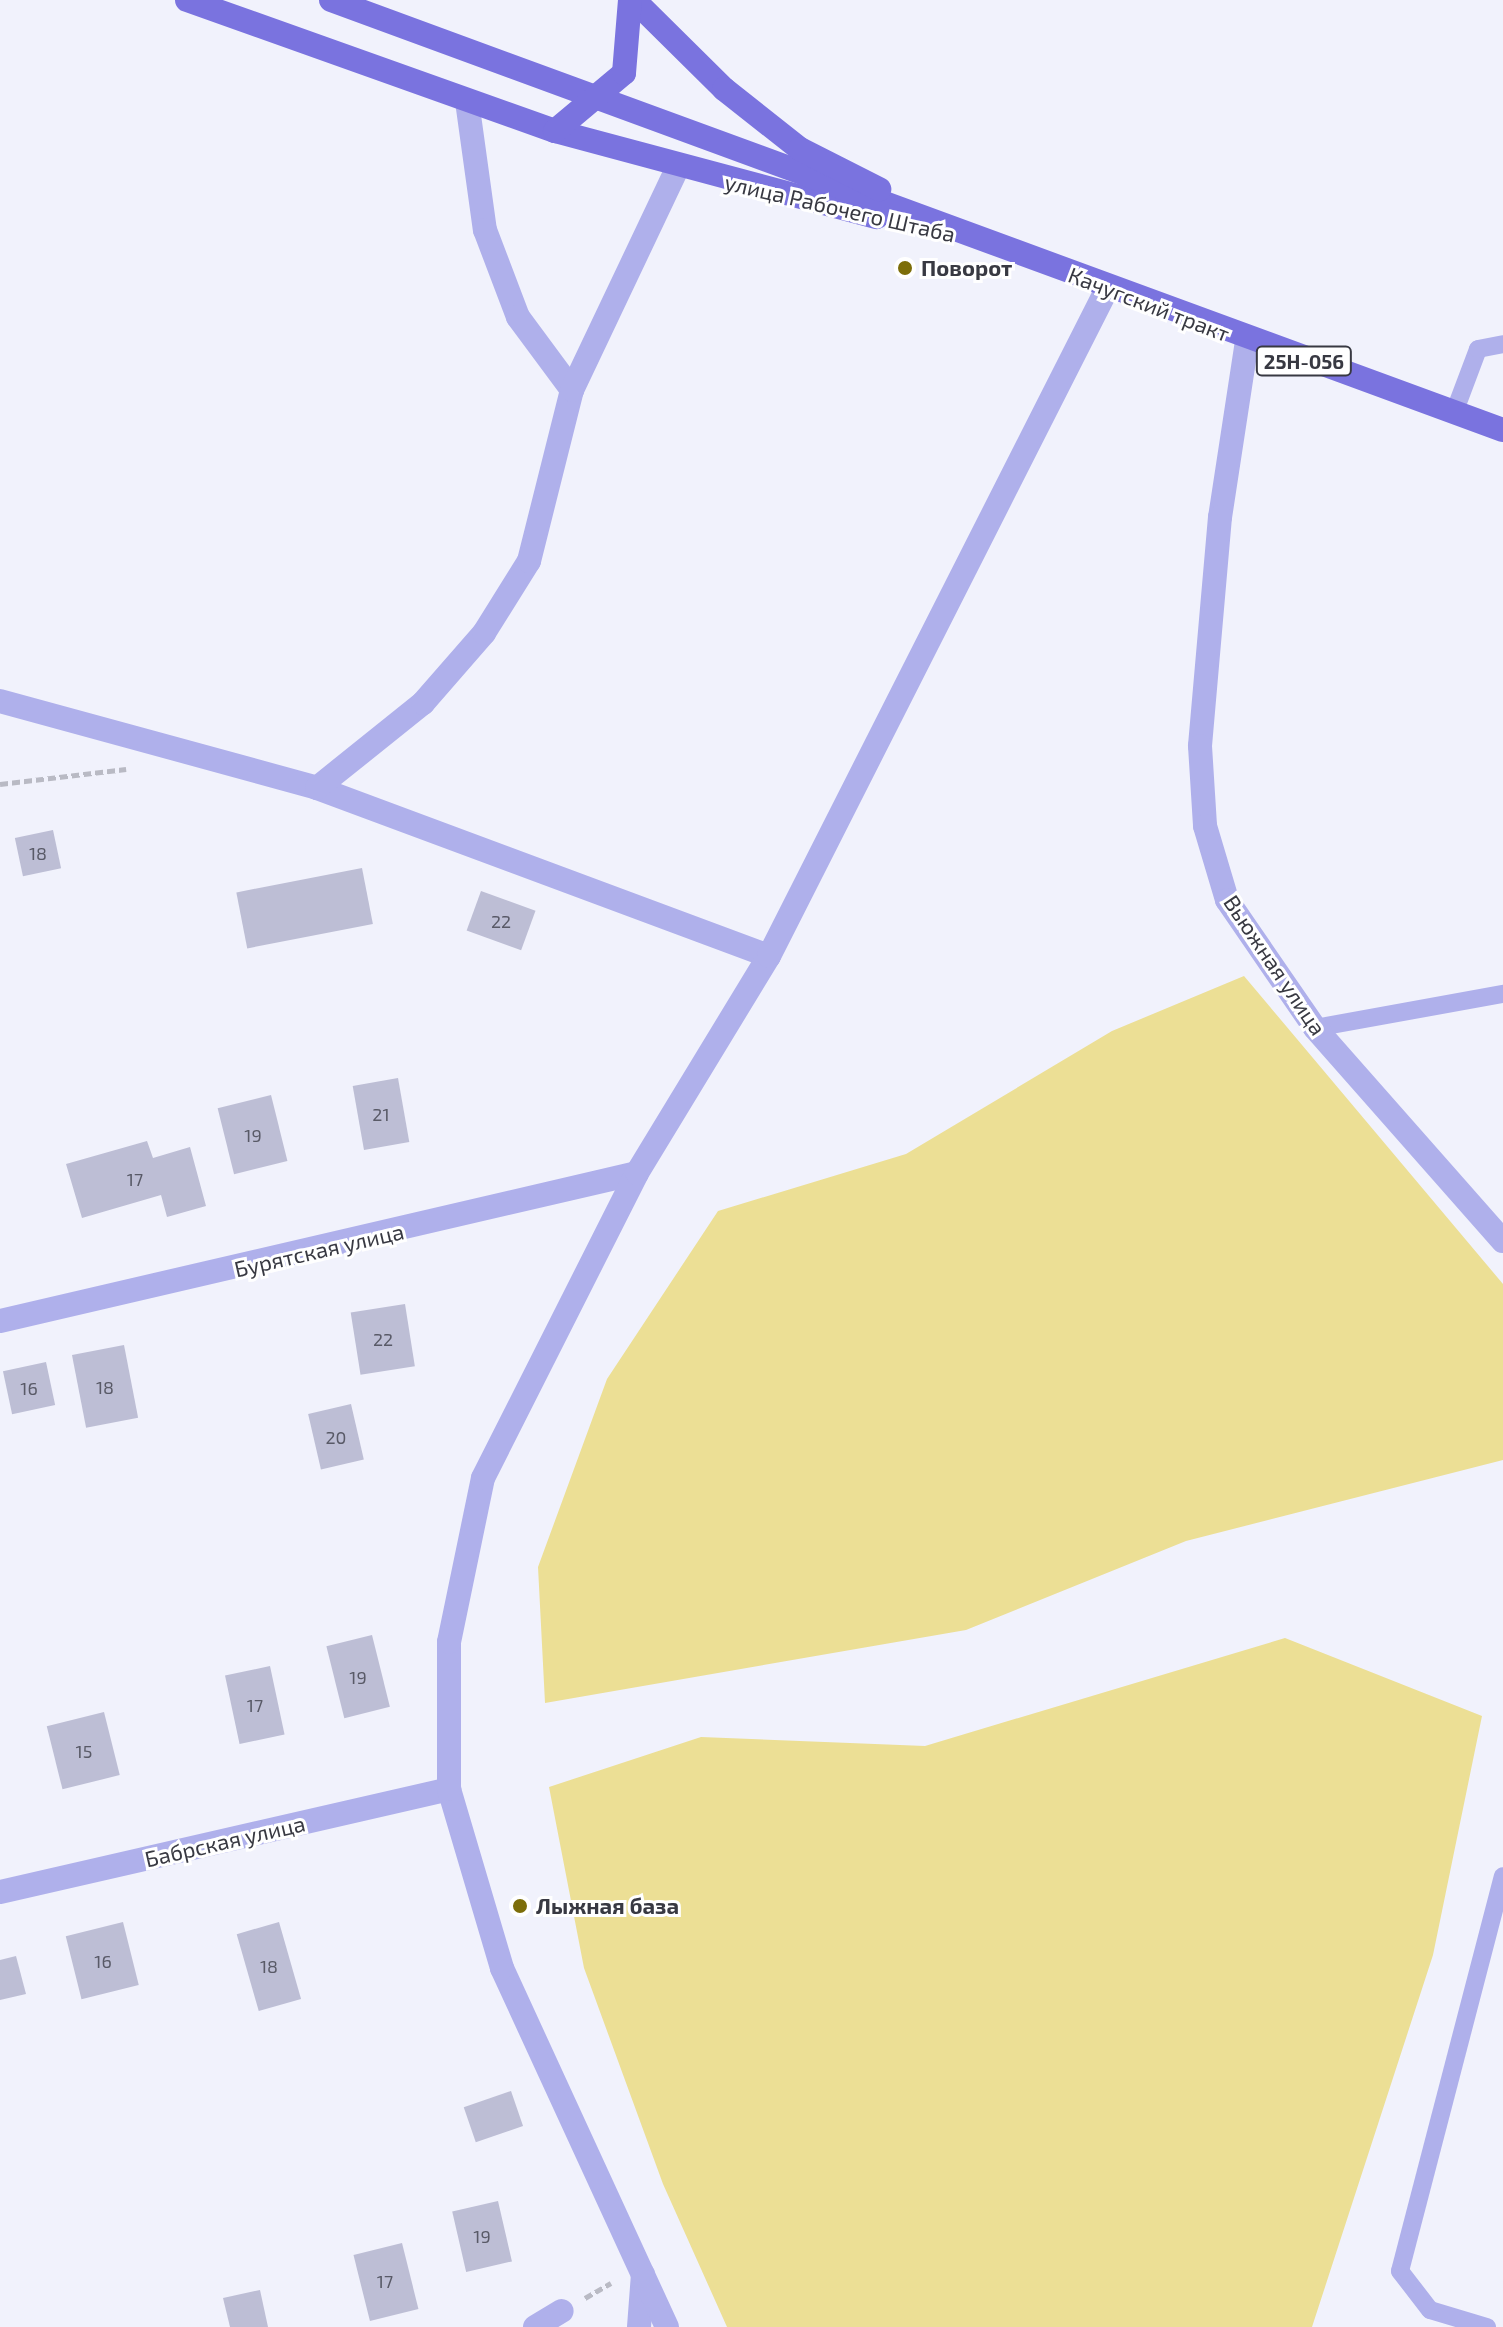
<!DOCTYPE html>
<html>
<head>
<meta charset="utf-8">
<style>
  body { margin:0 }
  #map { position:relative; width:1503px; height:2327px; overflow:hidden; background:#f1f2fc; font-family:"Exo 2",sans-serif }
  div>[style] { position:absolute }
  [style*='--x'] { left:calc(var(--x)*1px); top:calc(var(--y)*1px); width:calc(var(--w)*1px); rotate:calc(var(--a)*1deg) }
  .green>* { inset:0; background:#ecdf95 }
  .building>* { inset:0; background:#bdbed5; transform-origin:0 0 }
  .path>* { height:5px; margin-top:-2.5px; transform-origin:0; background:repeating-linear-gradient(90deg,#b9bac4 0 8px,transparent 0 12px) }
  .lane>* { height:18px; margin:-9px; padding:0 9px; transform-origin:9px; border-radius:9px; background:#afb0eb }
  .street>* { height:24px; margin:-12px; padding:0 12px; transform-origin:12px; border-radius:12px; background:#afb0eb }
  .primary>* { height:24px; margin:-12px; padding:0 12px; transform-origin:12px; border-radius:12px; background:#7a73df }
  .dots>* { width:22px; height:22px; translate:-50% -50%; box-sizing:border-box; border:4px solid #fff; border-radius:50% }
  span { translate:-50% -50%; white-space:nowrap; text-align:center; line-height:1.15; -webkit-text-stroke:6px #fff; paint-order:stroke }
  .number-label { font-size:18px; color:#595a67 }
  .number-label span { -webkit-text-stroke-width:0 }
  .shield-label span { padding:2px 6px; background:#fff; border:2px solid; border-radius:6px; -webkit-text-stroke-width:0 }
  .shield-label { font-size:20px; color:#383942; font-weight:700 }
  .street-label { font-size:22px; color:#383942 }
  .poi-label { font-size:22px; color:#383942; font-weight:700 }
  .left { translate:0 -50%; text-align:left }
</style>
</head>
<body>
<div id="map">
  <div class="green">
    <div style="clip-path:polygon(1244px 976px,1503px 1284px,1503px 1460px,1186px 1541px,966px 1630px,545px 1703px,538px 1567px,607px 1379px,718px 1211px,906px 1154px,1112px 1031px)"></div>
    <div style="clip-path:polygon(1285px 1638px,1482px 1716px,1433px 1955px,1312px 2327px,727px 2327px,663px 2184px,584px 1968px,549px 1787px,701px 1737px,925px 1746px)"></div>
  </div>
  <div class="building">
    <div style="left:53px;top:830px;width:39px;height:39px;rotate:78deg"></div>
    <div style="left:362px;top:868px;width:57px;height:128px;rotate:79deg"></div>
    <div style="left:481px;top:891px;width:58px;height:42px;rotate:20deg"></div>
    <div style="left:398px;top:1078px;width:65px;height:46px;rotate:80deg"></div>
    <div style="left:271px;top:1095px;width:68px;height:55px;rotate:76deg"></div>
    <div style="clip-path:polygon(147px 1141px,153px 1158px,190px 1147px,206px 1206px,167px 1217px,161px 1195px,82px 1218px,66px 1164px)"></div>
    <div style="left:405px;top:1304px;width:63px;height:55px;rotate:81deg"></div>
    <div style="left:124px;top:1345px;width:74px;height:53px;rotate:79deg"></div>
    <div style="left:46px;top:1362px;width:44px;height:44px;rotate:78deg"></div>
    <div style="left:351px;top:1404px;width:57px;height:44px;rotate:77deg"></div>
    <div style="left:372px;top:1635px;width:74px;height:47px;rotate:76deg"></div>
    <div style="left:270px;top:1666px;width:70px;height:46px;rotate:78deg"></div>
    <div style="left:104px;top:1712px;width:65px;height:59px;rotate:76deg"></div>
    <div style="left:123px;top:1922px;width:65px;height:59px;rotate:76deg"></div>
    <div style="left:279px;top:1922px;width:80px;height:44px;rotate:74deg"></div>
    <div style="clip-path:polygon(16px 1956px,26px 1994px,0 2000px,0 1960px)"></div>
    <div style="left:511px;top:2091px;width:37px;height:50px;rotate:71deg"></div>
    <div style="left:498px;top:2201px;width:62px;height:47px;rotate:77deg"></div>
    <div style="left:402px;top:2243px;width:68px;height:50px;rotate:76deg"></div>
    <div style="clip-path:polygon(260px 2290px,268px 2327px,230px 2327px,223px 2298px)"></div>
  </div>
  <div class="path">
    <div style="--x:0;--y:784;--w:127;--a:-6.8"></div>
    <div style="--x:585;--y:2298;--w:30;--a:-30"></div>
  </div>
  <div class="lane">
    <div style="--x:1454;--y:413;--w:68;--a:-69.4"></div>
    <div style="--x:1478;--y:349;--w:25;--a:-11"></div>
    <div style="--x:1315;--y:1028;--w:191;--a:-10.3"></div>
    <div style="--x:1487;--y:2327;--w:59;--a:-163.4"></div>
    <div style="--x:1430;--y:2310;--w:49;--a:-127.6"></div>
    <div style="--x:1400;--y:2271;--w:408;--a:-75.4"></div>
  </div>
  <div class="street">
    <div style="--x:467;--y:101;--w:130;--a:82.1"></div>
    <div style="--x:485;--y:230;--w:93;--a:69.2"></div>
    <div style="--x:518;--y:317;--w:91;--a:53.5"></div>
    <div style="--x:1247;--y:341;--w:178;--a:98.7"></div>
    <div style="--x:1220;--y:517;--w:230;--a:95"></div>
    <div style="--x:1200;--y:746;--w:80;--a:86.4"></div>
    <div style="--x:1205;--y:826;--w:77;--a:73.4"></div>
    <div style="--x:1227;--y:900;--w:155;--a:55.5"></div>
    <div style="--x:1315;--y:1028;--w:284;--a:48.6"></div>
    <div style="--x:0;--y:701;--w:329;--a:15.3"></div>
    <div style="--x:317;--y:788;--w:482;--a:20.4"></div>
    <div style="--x:317;--y:788;--w:136;--a:-38.7"></div>
    <div style="--x:423;--y:703;--w:93;--a:-48.9"></div>
    <div style="--x:484;--y:633;--w:85;--a:-58"></div>
    <div style="--x:529;--y:561;--w:176;--a:-75.9"></div>
    <div style="--x:572;--y:390;--w:245;--a:-64.6"></div>
    <div style="--x:0;--y:1321;--w:654;--a:-13.08"></div>
    <div style="--x:0;--y:1892;--w:461;--a:-12.9"></div>
    <div style="--x:535;--y:2327;--w:31;--a:-31"></div>
    <div style="--x:639;--y:2327;--w:53;--a:-85.7"></div>
    <div style="--x:667;--y:2327;--w:395;--a:-114.7"></div>
    <div style="--x:502;--y:1968;--w:187;--a:-106.5"></div>
    <div style="--x:449;--y:1789;--w:147;--a:-90"></div>
    <div style="--x:449;--y:1642;--w:167;--a:-78.3"></div>
    <div style="--x:483;--y:1478;--w:342;--a:-63.2"></div>
    <div style="--x:637;--y:1173;--w:254;--a:-58.7"></div>
    <div style="--x:769;--y:956;--w:750;--a:-63.13"></div>
  </div>
  <div class="primary">
    <div style="--x:187;--y:0;--w:391;--a:19.6"></div>
    <div style="--x:555;--y:131;--w:333;--a:15"></div>
    <div style="--x:331;--y:0;--w:1248;--a:20.15"></div>
    <div style="--x:634;--y:0;--w:127;--a:44.7"></div>
    <div style="--x:724;--y:89;--w:97;--a:38.3"></div>
    <div style="--x:800;--y:149;--w:89;--a:26.9"></div>
    <div style="--x:555;--y:131;--w:90;--a:-40"></div>
    <div style="--x:624;--y:73;--w:73;--a:-85.3"></div>
  </div>
  <div class="dots">
    <div style="left:905px;top:268px;background:#7c6d09"></div>
    <div style="left:520px;top:1906px;background:#7c6d09"></div>
  </div>
  <div class="number-label">
    <span style="left:38px;top:853px">18</span>
    <span style="left:501px;top:921px">22</span>
    <span style="left:381px;top:1114px">21</span>
    <span style="left:253px;top:1135px">19</span>
    <span style="left:135px;top:1179px">17</span>
    <span style="left:383px;top:1339px">22</span>
    <span style="left:105px;top:1387px">18</span>
    <span style="left:29px;top:1388px">16</span>
    <span style="left:336px;top:1437px">20</span>
    <span style="left:358px;top:1677px">19</span>
    <span style="left:255px;top:1705px">17</span>
    <span style="left:84px;top:1751px">15</span>
    <span style="left:103px;top:1961px">16</span>
    <span style="left:269px;top:1966px">18</span>
    <span style="left:482px;top:2236px">19</span>
    <span style="left:385px;top:2281px">17</span>
  </div>
  <div class="shield-label">
    <span style="left:1304px;top:361px">25Н-056</span>
  </div>
  <div class="street-label">
    <span style="left:840px;top:208px;rotate:13deg">улица Рабочего Штаба</span>
    <span style="left:1149px;top:304px;rotate:21deg">Качугский тракт</span>
    <span style="left:1275px;top:965px;rotate:56deg">Вьюжная улица</span>
    <span style="left:319px;top:1250px;rotate:-13deg">Бурятская улица</span>
    <span style="left:225px;top:1841px;rotate:-13deg">Бабрская улица</span>
  </div>
  <div class="poi-label">
    <span class="left" style="left:921px;top:268px">Поворот</span>
    <span class="left" style="left:536px;top:1906px">Лыжная база</span>
  </div>
</div>
</body>
</html>
